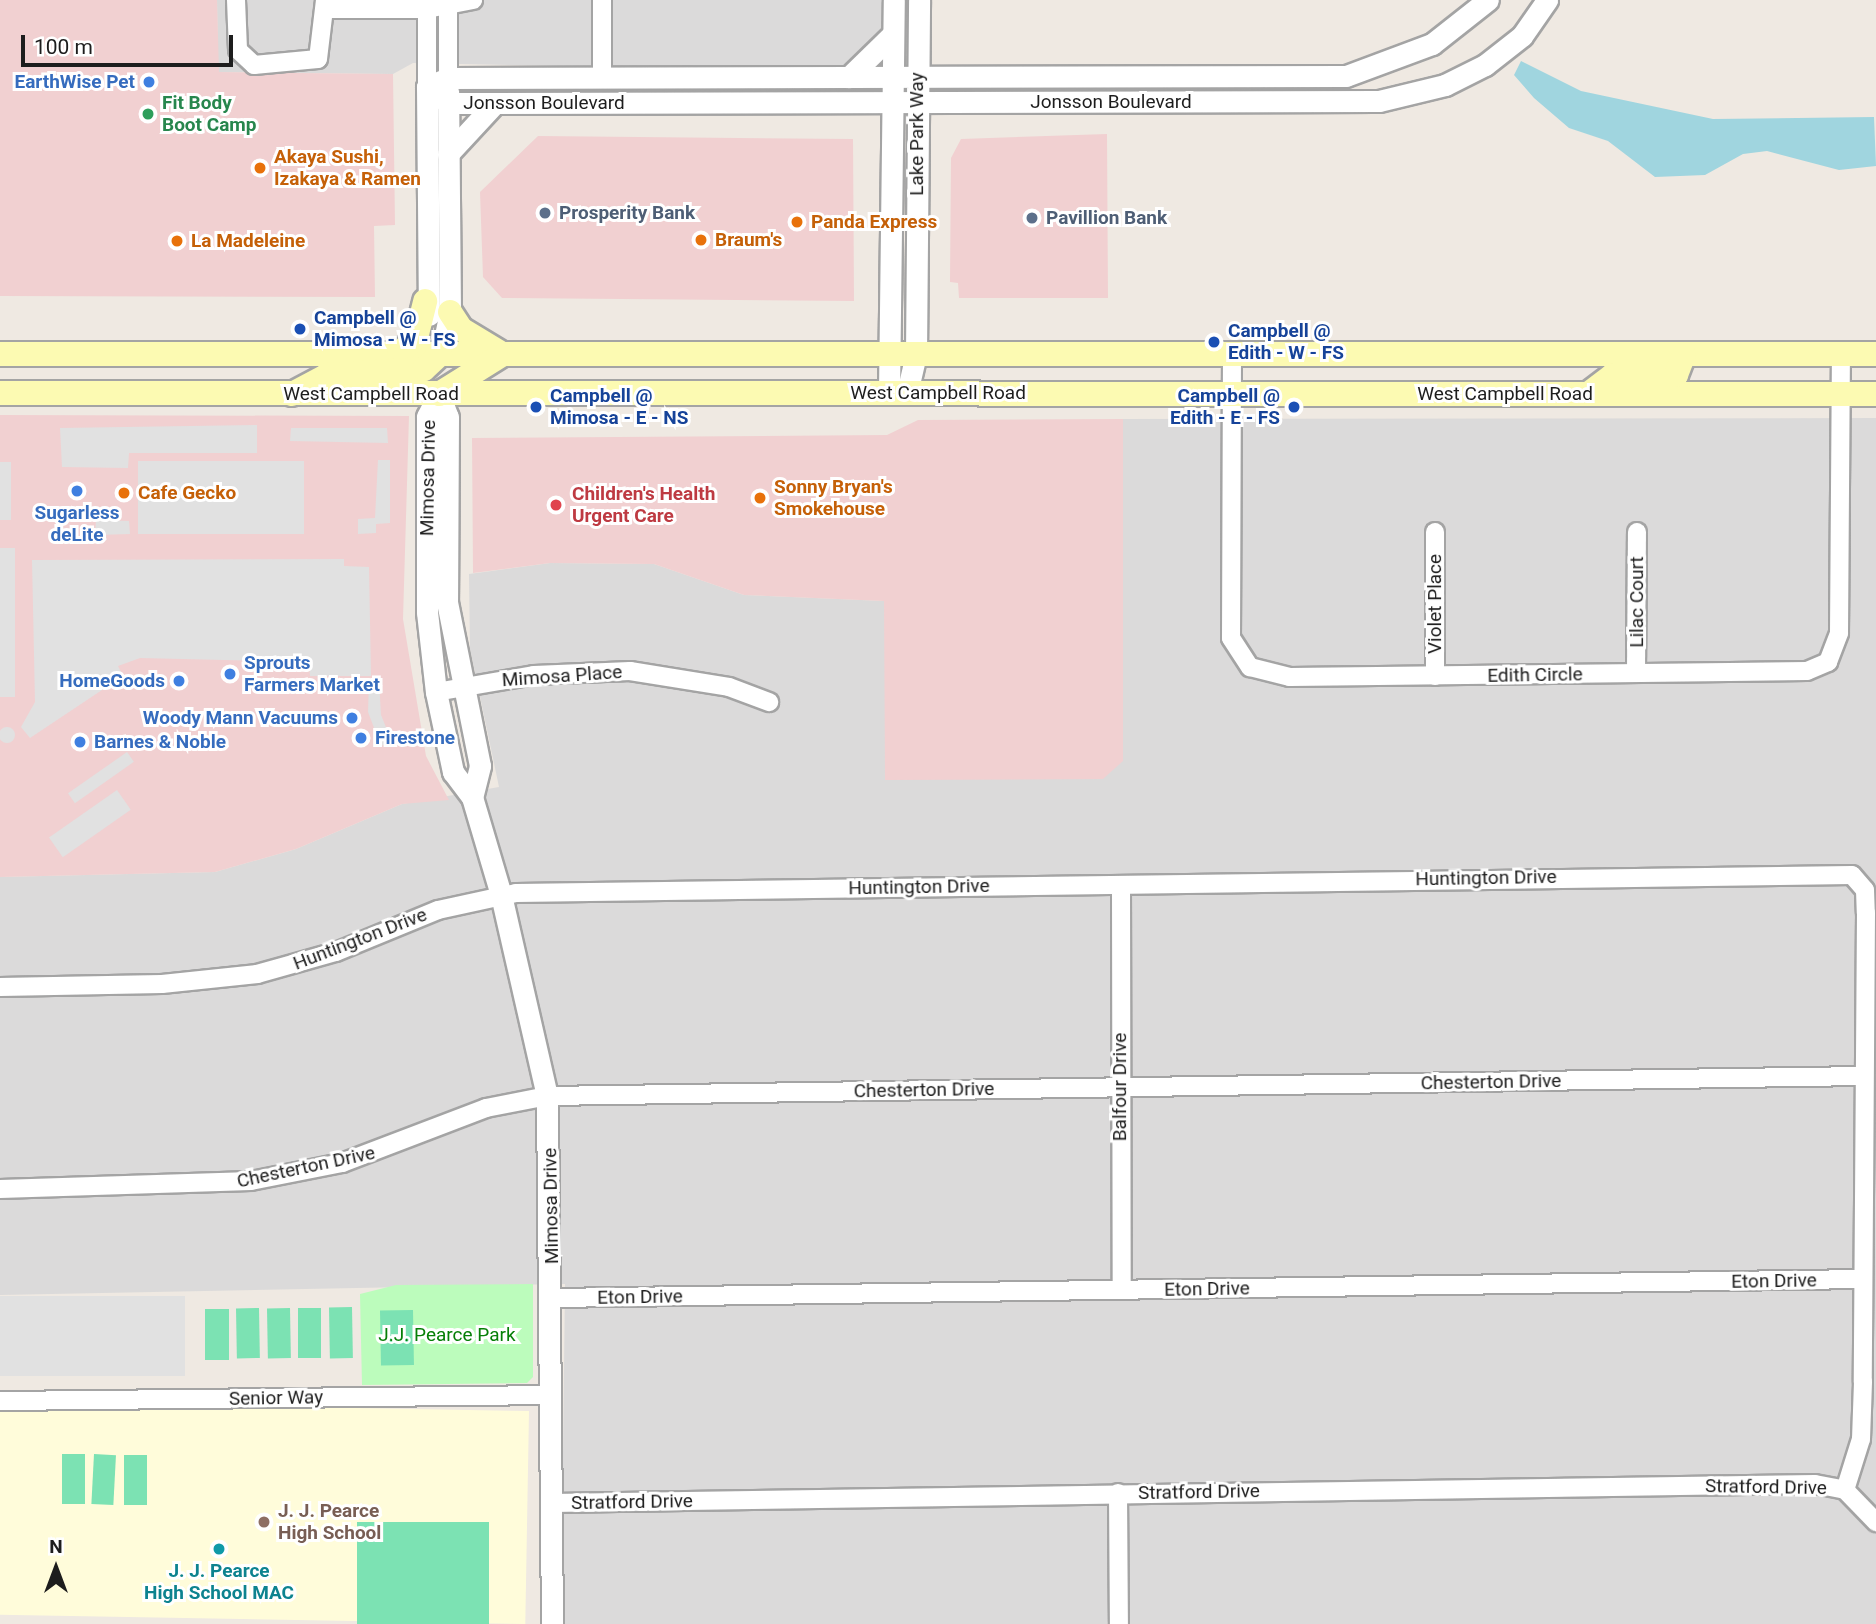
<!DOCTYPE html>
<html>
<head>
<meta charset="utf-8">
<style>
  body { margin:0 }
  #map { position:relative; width:1876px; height:1624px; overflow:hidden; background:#efe9e2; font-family:Roboto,sans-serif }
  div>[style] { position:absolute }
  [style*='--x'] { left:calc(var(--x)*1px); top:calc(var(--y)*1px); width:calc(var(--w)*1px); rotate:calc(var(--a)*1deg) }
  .residential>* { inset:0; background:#dbdada }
  .commercial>* { inset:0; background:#f1d0d1 }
  .education>* { inset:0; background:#fffcda; transform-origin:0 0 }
  .park>* { inset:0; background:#bcfcbc }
  .pitch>* { inset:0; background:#7ce2b3; transform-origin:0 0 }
  .parking>* { inset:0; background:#e1e1e1; transform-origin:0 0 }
  .round { border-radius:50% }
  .water>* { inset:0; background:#a0d5df }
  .roads { filter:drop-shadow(2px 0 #a4a4a4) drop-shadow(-2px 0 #a4a4a4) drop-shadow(0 2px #a4a4a4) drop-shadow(0 -2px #a4a4a4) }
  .minor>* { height:18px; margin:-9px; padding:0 9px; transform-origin:9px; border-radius:9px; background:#fff }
  .tertiary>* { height:21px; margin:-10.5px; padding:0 10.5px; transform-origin:10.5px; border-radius:10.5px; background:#fff }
  .secondary>* { height:24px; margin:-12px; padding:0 12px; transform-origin:12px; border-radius:12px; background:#fcfab2 }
  .dots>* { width:19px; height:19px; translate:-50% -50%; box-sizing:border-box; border:4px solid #fff; border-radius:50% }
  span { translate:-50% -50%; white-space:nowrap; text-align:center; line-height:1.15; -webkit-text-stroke:6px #fff; paint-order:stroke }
  .shop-label { font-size:19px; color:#366cbe; font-weight:700 }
  .right { translate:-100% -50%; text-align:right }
  .left { translate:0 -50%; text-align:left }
  .street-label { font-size:19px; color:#1d1d1d }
  .leisure-label { font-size:19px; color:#27864d; font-weight:700 }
  .food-label { font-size:19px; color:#c56008; font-weight:700 }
  .service-label { font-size:19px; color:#4e5e75; font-weight:700 }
  .transit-label { font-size:19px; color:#164399; font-weight:700 }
  .health-label { font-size:19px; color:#be3a42; font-weight:700 }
  .park-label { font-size:19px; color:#067f07 }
  .education-label { font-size:19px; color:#785e54; font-weight:700 }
  .culture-label { font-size:19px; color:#0d838f; font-weight:700 }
  .north { position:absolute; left:21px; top:1533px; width:70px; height:70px; -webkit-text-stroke:5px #fff; paint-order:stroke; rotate:0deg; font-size:19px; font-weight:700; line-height:28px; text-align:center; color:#1d1d1d }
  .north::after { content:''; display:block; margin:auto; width:24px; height:32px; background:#1d1d1d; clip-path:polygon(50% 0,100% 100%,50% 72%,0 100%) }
  .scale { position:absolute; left:21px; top:35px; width:212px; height:32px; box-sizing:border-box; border:4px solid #1d1d1d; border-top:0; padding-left:9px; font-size:21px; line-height:24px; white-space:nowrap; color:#1d1d1d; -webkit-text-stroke:5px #fff; paint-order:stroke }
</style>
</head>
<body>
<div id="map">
  <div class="residential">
    <div style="clip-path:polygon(217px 0,888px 0,879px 51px,857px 72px,413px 63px,393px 74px,218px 72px)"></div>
    <div style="clip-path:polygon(1876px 418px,1876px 1624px,561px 1624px,565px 1284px,0 1295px,0 877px,215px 872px,296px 849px,402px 804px,499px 787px,470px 649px,469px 574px,550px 563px,654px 564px,744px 595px,885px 601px,886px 779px,1123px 760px,1123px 419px)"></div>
  </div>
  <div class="commercial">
    <div style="clip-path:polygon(0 0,217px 0,219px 72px,393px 74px,395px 225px,374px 226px,375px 297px,0 296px)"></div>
    <div style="clip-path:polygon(1107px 134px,1108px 298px,959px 298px,958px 283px,950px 282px,951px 158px,961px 139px)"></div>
    <div style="clip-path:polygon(538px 136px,853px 139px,854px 301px,502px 298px,483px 277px,480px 192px)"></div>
    <div style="clip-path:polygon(0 415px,409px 416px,403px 619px,426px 756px,449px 800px,402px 804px,296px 849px,215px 872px,0 877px)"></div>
    <div style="clip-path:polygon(1123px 419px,1123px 761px,1103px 779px,885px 780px,884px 601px,744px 595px,654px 564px,550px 563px,473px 573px,472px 438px,887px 435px,918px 420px)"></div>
  </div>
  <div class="education">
    <div style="left:529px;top:1411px;width:213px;height:529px;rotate:91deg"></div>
  </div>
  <div class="park">
    <div style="clip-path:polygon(533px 1284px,533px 1377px,527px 1383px,362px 1385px,360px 1294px,396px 1285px)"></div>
  </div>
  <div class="pitch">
    <div style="left:352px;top:1307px;width:51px;height:23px;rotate:89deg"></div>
    <div style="left:259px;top:1308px;width:50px;height:23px;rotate:89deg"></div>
    <div style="left:290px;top:1308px;width:50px;height:23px;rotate:89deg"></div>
    <div style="left:298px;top:1308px;width:23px;height:50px"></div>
    <div style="left:205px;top:1309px;width:24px;height:51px"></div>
    <div style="left:413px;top:1310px;width:55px;height:33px;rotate:89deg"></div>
    <div style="left:62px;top:1454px;width:23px;height:50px"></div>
    <div style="left:94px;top:1454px;width:22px;height:50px;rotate:3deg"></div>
    <div style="left:124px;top:1455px;width:23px;height:50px"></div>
    <div style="left:357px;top:1522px;width:132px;height:102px"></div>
  </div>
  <div class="parking">
    <div style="clip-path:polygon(257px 425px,257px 453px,129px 453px,128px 468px,62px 467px,60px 428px)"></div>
    <div style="clip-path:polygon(291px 428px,387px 428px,388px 443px,290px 441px)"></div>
    <div style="clip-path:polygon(378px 460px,390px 460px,390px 523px,376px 524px,376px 533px,358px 534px,358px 519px,375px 518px)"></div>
    <div style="left:138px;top:461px;width:166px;height:73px"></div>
    <div style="left:0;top:462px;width:11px;height:58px"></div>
    <div style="clip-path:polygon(96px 520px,129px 521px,130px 534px,95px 535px)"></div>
    <div style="left:0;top:548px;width:15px;height:149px"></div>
    <div style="clip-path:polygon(344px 559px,344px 566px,369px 567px,371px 676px,310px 676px,309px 662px,140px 658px,118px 666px,123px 676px,30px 738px,21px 727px,35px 702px,32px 560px)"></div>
    <div style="clip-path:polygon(379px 680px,381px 715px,392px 742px,381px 746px,368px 712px,369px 681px)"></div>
    <div class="round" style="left:-1px;top:727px;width:16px;height:16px"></div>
    <div style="left:127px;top:752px;width:12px;height:72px;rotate:55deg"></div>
    <div style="left:117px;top:790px;width:24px;height:83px;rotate:55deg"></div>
    <div style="left:185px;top:1296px;width:80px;height:185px;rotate:90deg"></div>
  </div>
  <div class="water">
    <div style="clip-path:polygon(1521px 61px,1581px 91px,1713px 119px,1874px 117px,1876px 166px,1839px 170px,1767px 151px,1743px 154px,1705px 175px,1655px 177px,1608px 141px,1569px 128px,1534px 98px,1514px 75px)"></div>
  </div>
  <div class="roads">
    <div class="minor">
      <div style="--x:236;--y:0;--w:50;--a:87.7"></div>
      <div style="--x:238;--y:50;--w:22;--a:43"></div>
      <div style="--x:254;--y:65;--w:64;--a:-5.4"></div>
      <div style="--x:318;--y:59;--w:59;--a:-83.2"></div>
      <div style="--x:448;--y:0;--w:78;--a:90"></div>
      <div style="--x:325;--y:9;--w:102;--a:0"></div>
      <div style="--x:427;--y:9;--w:47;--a:-11.1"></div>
      <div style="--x:427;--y:9;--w:78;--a:90"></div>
      <div style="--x:602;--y:78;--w:78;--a:-90"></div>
      <div style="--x:1232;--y:354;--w:284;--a:90.2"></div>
      <div style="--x:1231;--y:638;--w:35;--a:57"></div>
      <div style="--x:1250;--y:667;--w:41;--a:14"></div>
      <div style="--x:1290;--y:677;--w:517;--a:-0.66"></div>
      <div style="--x:1807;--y:671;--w:23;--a:-23"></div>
      <div style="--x:1828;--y:662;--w:31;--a:-69"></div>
      <div style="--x:1839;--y:633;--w:279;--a:-89.6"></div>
      <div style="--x:1435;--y:532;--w:144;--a:90"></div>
      <div style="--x:1636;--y:672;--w:140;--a:-89.6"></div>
      <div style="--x:436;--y:692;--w:99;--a:-9.8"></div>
      <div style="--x:534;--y:675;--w:96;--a:-2.4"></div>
      <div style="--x:630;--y:671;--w:100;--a:9.2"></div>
      <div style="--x:729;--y:687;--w:43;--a:20.6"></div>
      <div style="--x:1121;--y:885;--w:405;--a:89.9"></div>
      <div style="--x:0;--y:987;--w:162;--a:-1.1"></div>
      <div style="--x:162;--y:984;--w:96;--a:-6"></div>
      <div style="--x:257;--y:974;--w:82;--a:-15.6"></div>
      <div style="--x:336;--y:952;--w:110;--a:-22.4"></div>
      <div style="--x:438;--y:910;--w:80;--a:-12.3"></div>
      <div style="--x:516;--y:893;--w:1336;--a:-0.77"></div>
      <div style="--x:1852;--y:875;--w:20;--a:49"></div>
      <div style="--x:1865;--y:890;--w:23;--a:88"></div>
      <div style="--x:1866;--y:913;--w:469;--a:90.4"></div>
      <div style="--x:1863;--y:1382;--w:57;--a:92"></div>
      <div style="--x:1861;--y:1439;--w:53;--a:107.4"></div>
      <div style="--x:0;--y:1189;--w:251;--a:-1.8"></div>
      <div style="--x:251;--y:1181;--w:93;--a:-11.2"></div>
      <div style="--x:342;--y:1163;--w:154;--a:-20.9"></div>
      <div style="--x:486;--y:1108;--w:62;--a:-11.1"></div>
      <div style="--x:547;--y:1096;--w:1315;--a:-0.87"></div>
      <div style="--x:552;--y:1298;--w:1310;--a:-0.83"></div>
      <div style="--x:0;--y:1401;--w:552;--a:-0.62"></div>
      <div style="--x:1118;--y:1493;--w:131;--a:89.6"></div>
      <div style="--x:552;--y:1503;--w:1263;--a:-0.86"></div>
      <div style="--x:1815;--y:1484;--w:31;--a:11"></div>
      <div style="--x:1845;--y:1490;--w:45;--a:45.9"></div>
    </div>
    <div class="tertiary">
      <div style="--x:849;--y:77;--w:60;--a:-44.3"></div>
      <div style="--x:427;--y:87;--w:26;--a:37"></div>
      <div style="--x:448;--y:103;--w:47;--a:0"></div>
      <div style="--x:495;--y:103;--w:884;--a:-0.13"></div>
      <div style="--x:1379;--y:101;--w:68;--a:-13.6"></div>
      <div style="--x:1445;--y:85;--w:45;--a:-26.6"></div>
      <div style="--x:1485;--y:65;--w:47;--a:-38.1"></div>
      <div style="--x:1522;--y:36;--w:44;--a:-55.2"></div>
      <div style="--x:427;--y:87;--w:23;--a:-23"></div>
      <div style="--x:448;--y:78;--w:898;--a:-0.13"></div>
      <div style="--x:1346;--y:76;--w:92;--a:-20.4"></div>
      <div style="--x:1432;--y:44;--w:71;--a:-38.2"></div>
      <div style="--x:427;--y:87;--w:228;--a:89.5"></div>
      <div style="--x:448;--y:154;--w:69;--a:-47.3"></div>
      <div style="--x:441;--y:354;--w:43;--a:-77.9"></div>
      <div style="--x:450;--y:312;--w:221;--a:-90.5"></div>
      <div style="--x:889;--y:393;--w:393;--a:-89.3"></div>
      <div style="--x:907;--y:393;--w:40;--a:-77"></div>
      <div style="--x:916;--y:354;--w:354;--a:-89.5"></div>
      <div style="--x:439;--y:394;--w:26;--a:118"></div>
      <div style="--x:427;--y:417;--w:195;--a:90"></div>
      <div style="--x:427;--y:612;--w:81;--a:83.6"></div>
      <div style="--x:436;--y:692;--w:82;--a:78"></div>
      <div style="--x:453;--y:772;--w:31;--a:53"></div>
      <div style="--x:472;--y:797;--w:102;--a:73.5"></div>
      <div style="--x:501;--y:895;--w:206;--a:77.1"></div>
      <div style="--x:547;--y:1096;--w:528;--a:89.46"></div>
      <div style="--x:439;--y:394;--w:25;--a:69"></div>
      <div style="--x:448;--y:417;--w:185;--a:90.3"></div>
      <div style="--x:447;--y:602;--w:167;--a:78.6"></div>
      <div style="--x:480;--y:766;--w:32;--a:104"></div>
    </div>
    <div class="secondary">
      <div style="--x:450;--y:312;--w:20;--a:57"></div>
      <div style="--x:461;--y:329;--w:44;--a:31.2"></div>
      <div style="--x:0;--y:354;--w:1876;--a:0"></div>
      <div style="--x:399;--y:354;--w:23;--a:-43"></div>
      <div style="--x:416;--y:338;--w:38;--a:-76"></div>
      <div style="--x:0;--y:393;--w:1876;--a:0.03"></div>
      <div style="--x:292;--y:394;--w:40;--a:-28"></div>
      <div style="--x:327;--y:375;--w:97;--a:-3.5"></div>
      <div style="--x:424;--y:369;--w:22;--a:-43"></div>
      <div style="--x:439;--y:394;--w:75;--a:-32"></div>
      <div style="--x:1588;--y:394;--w:31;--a:-37"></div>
      <div style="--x:1613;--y:375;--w:63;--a:0"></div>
      <div style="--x:1676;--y:375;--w:22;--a:-69"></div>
    </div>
  </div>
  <div class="dots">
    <div style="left:149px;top:82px;background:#3f7fe0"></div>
    <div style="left:148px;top:114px;background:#2e9e5b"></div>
    <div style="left:260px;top:168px;background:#e8710a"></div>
    <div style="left:545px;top:213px;background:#5c6f8a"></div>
    <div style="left:1032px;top:218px;background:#5c6f8a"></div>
    <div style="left:797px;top:222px;background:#e8710a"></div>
    <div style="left:701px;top:240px;background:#e8710a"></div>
    <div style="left:177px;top:241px;background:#e8710a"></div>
    <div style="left:300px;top:329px;background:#1a4fb4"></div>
    <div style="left:1214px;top:342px;background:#1a4fb4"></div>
    <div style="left:536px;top:407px;background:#1a4fb4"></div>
    <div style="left:1294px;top:407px;background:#1a4fb4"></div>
    <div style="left:77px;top:491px;background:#3f7fe0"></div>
    <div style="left:124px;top:493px;background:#e8710a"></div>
    <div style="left:760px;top:498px;background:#e8710a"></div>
    <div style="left:556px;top:505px;background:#e0444e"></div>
    <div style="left:230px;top:674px;background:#3f7fe0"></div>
    <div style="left:179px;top:681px;background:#3f7fe0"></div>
    <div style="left:352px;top:718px;background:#3f7fe0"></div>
    <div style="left:361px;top:738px;background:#3f7fe0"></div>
    <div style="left:80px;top:742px;background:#3f7fe0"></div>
    <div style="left:264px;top:1522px;background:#8d6e63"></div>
    <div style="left:219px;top:1549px;background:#0f9aa8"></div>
  </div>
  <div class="shop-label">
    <span class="right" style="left:135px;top:82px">EarthWise Pet</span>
    <span style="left:77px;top:524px">Sugarless<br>deLite</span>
    <span class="left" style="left:244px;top:674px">Sprouts<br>Farmers Market</span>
    <span class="right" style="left:165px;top:681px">HomeGoods</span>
    <span class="right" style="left:338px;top:718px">Woody Mann Vacuums</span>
    <span class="left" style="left:375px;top:738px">Firestone</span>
    <span class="left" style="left:94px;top:742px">Barnes &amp; Noble</span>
  </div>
  <div class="street-label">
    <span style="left:1111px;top:102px">Jonsson Boulevard</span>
    <span style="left:544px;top:103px">Jonsson Boulevard</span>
    <span style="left:917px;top:134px;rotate:-90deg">Lake Park Way</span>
    <span style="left:938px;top:393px">West Campbell Road</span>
    <span style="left:371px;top:394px">West Campbell Road</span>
    <span style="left:1505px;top:394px">West Campbell Road</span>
    <span style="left:428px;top:478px;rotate:-89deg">Mimosa Drive</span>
    <span style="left:1637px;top:602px;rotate:-90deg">Lilac Court</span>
    <span style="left:1435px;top:604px;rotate:-90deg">Violet Place</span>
    <span style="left:1535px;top:675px;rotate:-1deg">Edith Circle</span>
    <span style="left:562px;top:676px;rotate:-4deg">Mimosa Place</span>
    <span style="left:1486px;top:878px;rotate:-1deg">Huntington Drive</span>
    <span style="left:919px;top:887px;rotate:-1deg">Huntington Drive</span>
    <span style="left:360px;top:939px;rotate:-21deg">Huntington Drive</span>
    <span style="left:1491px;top:1082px;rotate:-1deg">Chesterton Drive</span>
    <span style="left:1120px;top:1087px;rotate:-90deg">Balfour Drive</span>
    <span style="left:924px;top:1090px;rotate:-1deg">Chesterton Drive</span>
    <span style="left:306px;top:1167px;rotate:-12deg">Chesterton Drive</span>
    <span style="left:551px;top:1206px;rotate:-91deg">Mimosa Drive</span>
    <span style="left:1774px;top:1281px;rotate:-1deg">Eton Drive</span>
    <span style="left:1207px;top:1289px;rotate:-1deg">Eton Drive</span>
    <span style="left:640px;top:1297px;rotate:-1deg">Eton Drive</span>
    <span style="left:276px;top:1398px;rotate:-1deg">Senior Way</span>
    <span style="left:1766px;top:1487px;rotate:1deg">Stratford Drive</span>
    <span style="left:1199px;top:1492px;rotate:-1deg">Stratford Drive</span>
    <span style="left:632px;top:1502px;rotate:-1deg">Stratford Drive</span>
  </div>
  <div class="leisure-label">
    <span class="left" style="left:162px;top:114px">Fit Body<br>Boot Camp</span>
  </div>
  <div class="food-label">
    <span class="left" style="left:274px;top:168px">Akaya Sushi,<br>Izakaya &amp; Ramen</span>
    <span class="left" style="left:811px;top:222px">Panda Express</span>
    <span class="left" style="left:715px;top:240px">Braum's</span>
    <span class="left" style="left:191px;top:241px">La Madeleine</span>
    <span class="left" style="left:774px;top:498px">Sonny Bryan's<br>Smokehouse</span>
    <span class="left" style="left:138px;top:493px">Cafe Gecko</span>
  </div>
  <div class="service-label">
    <span class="left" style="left:559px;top:213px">Prosperity Bank</span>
    <span class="left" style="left:1046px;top:218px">Pavillion Bank</span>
  </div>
  <div class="transit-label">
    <span class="left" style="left:314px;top:329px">Campbell @<br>Mimosa - W - FS</span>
    <span class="left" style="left:1228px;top:342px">Campbell @<br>Edith - W - FS</span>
    <span class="left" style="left:550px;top:407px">Campbell @<br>Mimosa - E - NS</span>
    <span class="right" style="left:1280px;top:407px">Campbell @<br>Edith - E - FS</span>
  </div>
  <div class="health-label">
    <span class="left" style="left:572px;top:505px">Children's Health<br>Urgent Care</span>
  </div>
  <div class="park-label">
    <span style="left:447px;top:1335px">J.J. Pearce Park</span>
  </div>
  <div class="education-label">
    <span class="left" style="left:278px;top:1522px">J. J. Pearce<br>High School</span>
  </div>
  <div class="culture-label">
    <span style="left:219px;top:1582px">J. J. Pearce<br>High School MAC</span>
  </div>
  <div class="north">N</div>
  <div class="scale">100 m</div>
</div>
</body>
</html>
